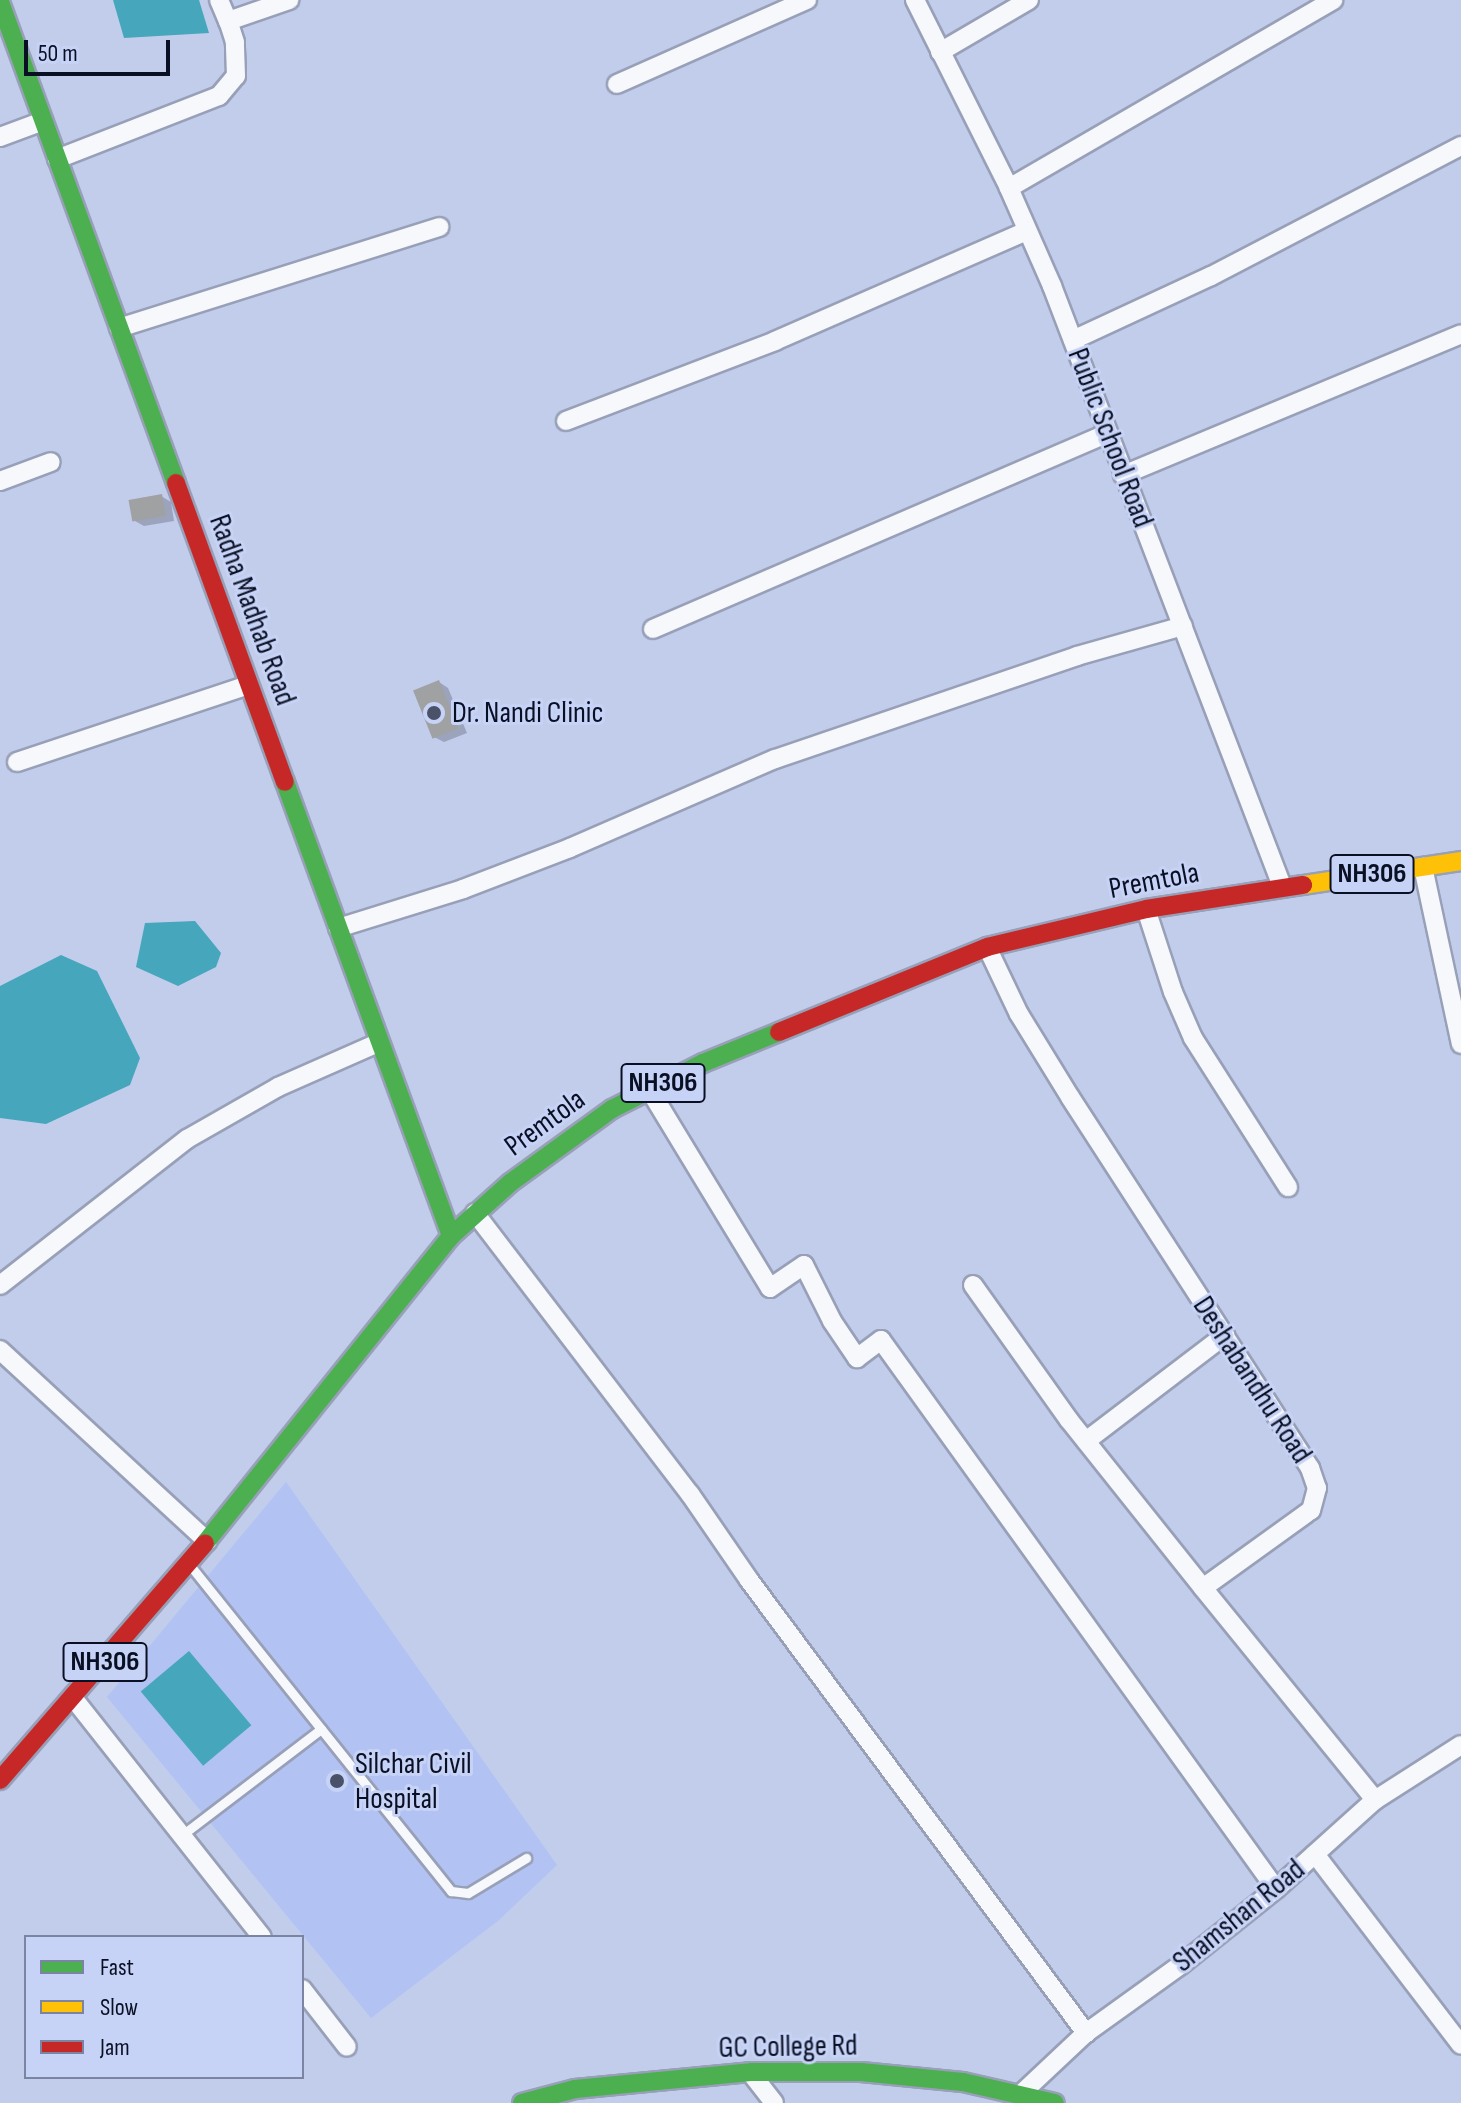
<!DOCTYPE html>
<html>
<head>
<meta charset="utf-8">
<style>
  body { margin:0 }
  #map { position:relative; width:1461px; height:2103px; overflow:hidden; background:#c2cdec; font-family:"Sofia Sans Condensed",sans-serif }
  div>[style] { position:absolute }
  [style*='--x'] { left:calc(var(--x)*1px); top:calc(var(--y)*1px); width:calc(var(--w)*1px); rotate:calc(var(--a)*1deg) }
  .built>* { inset:0; background:#b1c2f3 }
  .water>* { inset:0; background:#45a6bc; transform-origin:0 0 }
  .shadow>* { inset:0; background:#0003 }
  .building>* { inset:0; background:#a0a1a3; transform-origin:0 0 }
  .roads { filter:drop-shadow(2px 0 #98a0b8) drop-shadow(-2px 0 #98a0b8) drop-shadow(0 2px #98a0b8) drop-shadow(0 -2px #98a0b8) }
  .lane>* { height:9px; margin:-4.5px; padding:0 4.5px; transform-origin:4.5px; border-radius:4.5px; background:#f6f8fc }
  .street>* { height:18px; margin:-9px; padding:0 9px; transform-origin:9px; border-radius:9px; background:#f6f8fc }
  .fast>* { height:18px; margin:-9px; padding:0 9px; transform-origin:9px; border-radius:9px; background:#4caf50 }
  .slow>* { height:18px; margin:-9px; padding:0 9px; transform-origin:9px; border-radius:9px; background:#ffc107 }
  .jam>* { height:18px; margin:-9px; padding:0 9px; transform-origin:9px; border-radius:9px; background:#c62828 }
  .dots>* { width:22px; height:22px; translate:-50% -50%; box-sizing:border-box; border:4px solid #c7d3f6; border-radius:50% }
  span { translate:-50% -50%; white-space:nowrap; text-align:center; line-height:1.15; -webkit-text-stroke:6px #c7d3f6; paint-order:stroke }
  .shield-label span { padding:2px 6px; background:#c7d3f6; border:2px solid; border-radius:6px; -webkit-text-stroke-width:0 }
  .shield-label { font-size:28px; color:#0a1024; font-weight:700 }
  .street-label { font-size:30px; color:#0a1024 }
  .poi-label { font-size:30px; color:#0a1024 }
  .left { translate:0 -50%; text-align:left }
  .legend { position:absolute; left:24px; top:1935px; width:280px; height:144px; box-sizing:border-box; background:#c7d3f6; border:2px solid #7b85a2; margin:0; padding:10px 14px; list-style:none; font-size:24px; color:#0a1024 }
  .legend li { display:flex; align-items:center; gap:16px; height:40px }
  .legend b { width:40px; border:2px solid #7b85a2 }
  .scale { position:absolute; left:24px; top:40px; width:146px; height:36px; box-sizing:border-box; border:4px solid #0a1024; border-top:0; padding-left:10px; font-size:24px; line-height:28px; white-space:nowrap; color:#0a1024; -webkit-text-stroke:6px #c7d3f6; paint-order:stroke }
</style>
</head>
<body>
<div id="map">
  <div class="built">
    <div style="clip-path:polygon(286px 1482px,557px 1865px,499px 1920px,371px 2018px,107px 1697px)"></div>
  </div>
  <div class="water">
    <div style="clip-path:polygon(113px 0,199px 0,209px 33px,124px 38px)"></div>
    <div style="clip-path:polygon(195px 921px,221px 953px,216px 967px,178px 986px,136px 967px,145px 923px)"></div>
    <div style="clip-path:polygon(61px 955px,97px 971px,140px 1058px,130px 1085px,46px 1124px,0 1118px,0 986px)"></div>
    <div style="left:189px;top:1651px;width:97px;height:63px;rotate:50deg"></div>
  </div>
  <div class="shadow">
    <div style="clip-path:polygon(161px 496px,171px 502px,174px 521px,144px 526px,135px 521px)"></div>
    <div style="clip-path:polygon(439px 682px,448px 688px,467px 733px,444px 742px,434px 737px)"></div>
  </div>
  <div class="building">
    <div style="left:162px;top:494px;width:22px;height:34px;rotate:80deg"></div>
    <div style="left:439px;top:680px;width:52px;height:28px;rotate:68deg"></div>
  </div>
  <div class="roads">
    <div class="lane">
      <div style="--x:193;--y:1569;--w:413;--a:51.3"></div>
      <div style="--x:451;--y:1891;--w:17;--a:7"></div>
      <div style="--x:468;--y:1893;--w:68;--a:-31.1"></div>
      <div style="--x:182;--y:1835;--w:175;--a:-37.3"></div>
    </div>
    <div class="street">
      <div style="--x:219;--y:0;--w:23;--a:67"></div>
      <div style="--x:915;--y:0;--w:210;--a:63.4"></div>
      <div style="--x:1009;--y:188;--w:107;--a:66.3"></div>
      <div style="--x:1052;--y:286;--w:643;--a:69.03"></div>
      <div style="--x:940;--y:52;--w:103;--a:-30.3"></div>
      <div style="--x:617;--y:84;--w:208;--a:-23.9"></div>
      <div style="--x:0;--y:137;--w:46;--a:-20.4"></div>
      <div style="--x:57;--y:159;--w:174;--a:-21.3"></div>
      <div style="--x:219;--y:96;--w:26;--a:-50"></div>
      <div style="--x:236;--y:76;--w:34;--a:-92"></div>
      <div style="--x:235;--y:42;--w:22;--a:-108"></div>
      <div style="--x:228;--y:21;--w:65;--a:-19"></div>
      <div style="--x:1009;--y:188;--w:375;--a:-30.1"></div>
      <div style="--x:119;--y:328;--w:336;--a:-17.5"></div>
      <div style="--x:1073;--y:340;--w:152;--a:-24.9"></div>
      <div style="--x:1211;--y:276;--w:282;--a:-27.5"></div>
      <div style="--x:566;--y:421;--w:224;--a:-20.9"></div>
      <div style="--x:775;--y:341;--w:275;--a:-23.6"></div>
      <div style="--x:1123;--y:475;--w:366;--a:-22.6"></div>
      <div style="--x:0;--y:481;--w:54;--a:-20.4"></div>
      <div style="--x:653;--y:629;--w:493;--a:-23.3"></div>
      <div style="--x:17;--y:762;--w:244;--a:-18.4"></div>
      <div style="--x:1423;--y:867;--w:181;--a:77.9"></div>
      <div style="--x:1146;--y:909;--w:87;--a:72"></div>
      <div style="--x:1173;--y:992;--w:50;--a:66.5"></div>
      <div style="--x:1193;--y:1038;--w:177;--a:57.5"></div>
      <div style="--x:338;--y:928;--w:131;--a:-17.3"></div>
      <div style="--x:463;--y:889;--w:115;--a:-21"></div>
      <div style="--x:570;--y:848;--w:223;--a:-23.5"></div>
      <div style="--x:775;--y:759;--w:319;--a:-18.8"></div>
      <div style="--x:1077;--y:656;--w:110;--a:-15.8"></div>
      <div style="--x:987;--y:947;--w:74;--a:64.5"></div>
      <div style="--x:1019;--y:1014;--w:97;--a:58.4"></div>
      <div style="--x:1070;--y:1097;--w:442;--a:57.1"></div>
      <div style="--x:1310;--y:1468;--w:21;--a:71"></div>
      <div style="--x:1317;--y:1488;--w:23;--a:105"></div>
      <div style="--x:1311;--y:1510;--w:133;--a:144.2"></div>
      <div style="--x:1203;--y:1588;--w:273;--a:50.9"></div>
      <div style="--x:649;--y:1089;--w:233;--a:58.7"></div>
      <div style="--x:770;--y:1288;--w:41;--a:-34.1"></div>
      <div style="--x:804;--y:1265;--w:63;--a:63.4"></div>
      <div style="--x:832;--y:1321;--w:45;--a:56"></div>
      <div style="--x:857;--y:1358;--w:30;--a:-37"></div>
      <div style="--x:881;--y:1340;--w:676;--a:54.27"></div>
      <div style="--x:475;--y:1213;--w:354;--a:52.6"></div>
      <div style="--x:690;--y:1494;--w:104;--a:55.5"></div>
      <div style="--x:749;--y:1580;--w:565;--a:53.35"></div>
      <div style="--x:0;--y:1285;--w:237;--a:-38"></div>
      <div style="--x:187;--y:1139;--w:105;--a:-29.7"></div>
      <div style="--x:278;--y:1087;--w:111;--a:-23.8"></div>
      <div style="--x:973;--y:1285;--w:166;--a:54.6"></div>
      <div style="--x:1069;--y:1420;--w:215;--a:51.4"></div>
      <div style="--x:0;--y:1350;--w:282;--a:42.7"></div>
      <div style="--x:1086;--y:1441;--w:175;--a:-37.3"></div>
      <div style="--x:74;--y:1699;--w:303;--a:51.7"></div>
      <div style="--x:1315;--y:1854;--w:240;--a:52.6"></div>
      <div style="--x:302;--y:1989;--w:73;--a:52.2"></div>
      <div style="--x:750;--y:2072;--w:39;--a:52"></div>
      <div style="--x:1022;--y:2093;--w:88;--a:-43.2"></div>
      <div style="--x:1086;--y:2033;--w:118;--a:-35.7"></div>
      <div style="--x:1182;--y:1964;--w:120;--a:-38.6"></div>
      <div style="--x:1276;--y:1889;--w:133;--a:-42"></div>
      <div style="--x:1375;--y:1800;--w:102;--a:-32.6"></div>
    </div>
    <div class="fast">
      <div style="--x:0;--y:2;--w:512;--a:69.9"></div>
      <div style="--x:285;--y:782;--w:483;--a:69.9"></div>
      <div style="--x:205;--y:1543;--w:393;--a:-51.3"></div>
      <div style="--x:451;--y:1236;--w:79;--a:-41.9"></div>
      <div style="--x:510;--y:1183;--w:126;--a:-36"></div>
      <div style="--x:612;--y:1109;--w:102;--a:-26.8"></div>
      <div style="--x:703;--y:1063;--w:82;--a:-22.2"></div>
      <div style="--x:522;--y:2103;--w:55;--a:-14.8"></div>
      <div style="--x:575;--y:2089;--w:176;--a:-5.5"></div>
      <div style="--x:750;--y:2072;--w:111;--a:0"></div>
      <div style="--x:861;--y:2072;--w:102;--a:5.6"></div>
      <div style="--x:963;--y:2082;--w:94;--a:12.9"></div>
    </div>
    <div class="slow">
      <div style="--x:1303;--y:885;--w:160;--a:-8.6"></div>
    </div>
    <div class="jam">
      <div style="--x:176;--y:483;--w:318;--a:70"></div>
      <div style="--x:779;--y:1032;--w:225;--a:-22.2"></div>
      <div style="--x:987;--y:947;--w:163;--a:-13.4"></div>
      <div style="--x:1146;--y:909;--w:159;--a:-8.7"></div>
      <div style="--x:0;--y:1780;--w:313;--a:-49.1"></div>
    </div>
  </div>
  <div class="dots">
    <div style="left:434px;top:713px;background:#4a526a"></div>
    <div style="left:337px;top:1781px;background:#4a526a"></div>
  </div>
  <div class="shield-label">
    <span style="left:1372px;top:874px">NH306</span>
    <span style="left:663px;top:1083px">NH306</span>
    <span style="left:105px;top:1662px">NH306</span>
  </div>
  <div class="street-label">
    <span style="left:1110px;top:438px;rotate:69deg">Public School Road</span>
    <span style="left:252px;top:610px;rotate:70deg">Radha Madhab Road</span>
    <span style="left:1154px;top:881px;rotate:-11deg">Premtola</span>
    <span style="left:545px;top:1123px;rotate:-36deg">Premtola</span>
    <span style="left:1252px;top:1380px;rotate:57deg">Deshabandhu Road</span>
    <span style="left:1239px;top:1916px;rotate:-39deg">Shamshan Road</span>
    <span style="left:788px;top:2047px;rotate:-1deg">GC College Rd</span>
  </div>
  <div class="poi-label">
    <span class="left" style="left:452px;top:713px">Dr. Nandi Clinic</span>
    <span class="left" style="left:355px;top:1781px">Silchar Civil<br>Hospital</span>
  </div>
  <ul class="legend">
  <li><b style="height:10px;background:#4caf50"></b>Fast</li>
  <li><b style="height:10px;background:#ffc107"></b>Slow</li>
  <li><b style="height:10px;background:#c62828"></b>Jam</li>
  </ul>
  <div class="scale">50 m</div>
</div>
</body>
</html>
